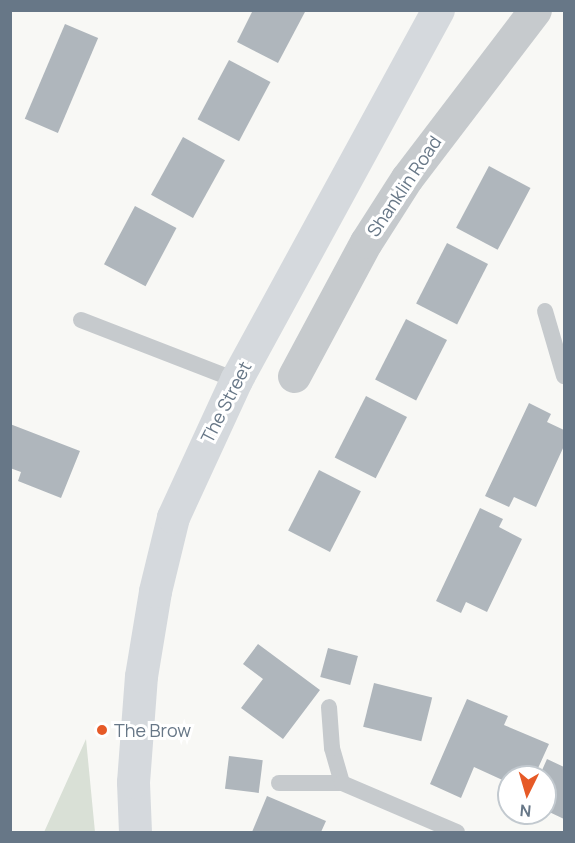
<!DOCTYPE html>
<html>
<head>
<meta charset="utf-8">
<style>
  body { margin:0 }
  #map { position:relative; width:575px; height:843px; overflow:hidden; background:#f8f8f5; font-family:Manrope,sans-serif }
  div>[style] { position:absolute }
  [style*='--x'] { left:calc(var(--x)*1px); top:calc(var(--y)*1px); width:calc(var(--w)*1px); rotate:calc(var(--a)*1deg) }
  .green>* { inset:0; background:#d9e0d6 }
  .building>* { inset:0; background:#afb6bc; transform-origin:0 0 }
  .lane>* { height:16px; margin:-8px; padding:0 8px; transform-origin:8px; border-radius:8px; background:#c6cacd }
  .street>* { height:33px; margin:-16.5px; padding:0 16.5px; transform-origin:16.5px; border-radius:16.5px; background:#c6cacd }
  .secondary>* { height:33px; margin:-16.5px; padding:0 16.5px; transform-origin:16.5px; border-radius:16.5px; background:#d5d9dd }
  .dots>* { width:16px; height:16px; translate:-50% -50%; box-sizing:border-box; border:3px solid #fff; border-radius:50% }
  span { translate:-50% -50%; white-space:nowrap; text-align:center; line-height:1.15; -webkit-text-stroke:6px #fff; paint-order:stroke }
  .street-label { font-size:18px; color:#677787 }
  .poi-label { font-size:18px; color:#677787 }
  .left { translate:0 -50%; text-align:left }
  .frame { position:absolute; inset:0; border:12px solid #677787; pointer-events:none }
  .north { position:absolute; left:497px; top:765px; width:60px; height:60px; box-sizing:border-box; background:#fff; border:2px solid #c2c9cf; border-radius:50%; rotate:185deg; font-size:16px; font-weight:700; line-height:24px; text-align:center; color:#677787 }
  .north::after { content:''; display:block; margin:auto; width:21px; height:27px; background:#e65a27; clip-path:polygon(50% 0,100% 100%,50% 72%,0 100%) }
</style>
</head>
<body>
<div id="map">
  <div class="green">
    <div style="clip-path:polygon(86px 739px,95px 832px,44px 832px,45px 830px)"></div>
  </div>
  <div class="building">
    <div style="clip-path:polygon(253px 10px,306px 10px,278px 63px,237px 42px)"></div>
    <div style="left:65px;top:24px;width:36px;height:103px;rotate:23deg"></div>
    <div style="left:229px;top:60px;width:47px;height:67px;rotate:28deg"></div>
    <div style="left:183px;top:137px;width:48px;height:66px;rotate:29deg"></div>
    <div style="left:489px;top:166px;width:47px;height:70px;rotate:28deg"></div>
    <div style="left:135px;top:206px;width:47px;height:66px;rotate:28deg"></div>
    <div style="left:447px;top:243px;width:46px;height:68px;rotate:27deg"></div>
    <div style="left:406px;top:319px;width:46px;height:68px;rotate:27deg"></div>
    <div style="left:366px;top:396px;width:46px;height:69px;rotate:27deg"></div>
    <div style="clip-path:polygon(529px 403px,551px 414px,547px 422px,564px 430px,564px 446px,536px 507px,514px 497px,509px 507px,485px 496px)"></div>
    <div style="clip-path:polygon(10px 424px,80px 451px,61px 498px,18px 481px,21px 472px,10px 468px)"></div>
    <div style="left:319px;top:470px;width:47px;height:68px;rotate:27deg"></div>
    <div style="clip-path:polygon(480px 508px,503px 519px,499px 527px,522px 539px,487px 612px,466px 602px,461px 613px,436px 601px)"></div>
    <div style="clip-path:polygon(258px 644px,320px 690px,283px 739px,241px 708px,263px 679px,243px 664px)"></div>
    <div style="left:328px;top:648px;width:31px;height:30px;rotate:15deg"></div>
    <div style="left:374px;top:683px;width:60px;height:45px;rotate:14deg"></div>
    <div style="clip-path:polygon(467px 699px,508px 716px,504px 725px,549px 744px,534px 777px,509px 777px,509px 783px,474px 767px,461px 798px,430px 784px)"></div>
    <div style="left:229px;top:756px;width:34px;height:33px;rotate:7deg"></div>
    <div style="clip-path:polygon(547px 759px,564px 767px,564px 819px,545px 810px,545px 777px,539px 777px)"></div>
    <div style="clip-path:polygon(267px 796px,326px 821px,321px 832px,252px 832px)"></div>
  </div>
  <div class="lane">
    <div style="--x:545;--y:311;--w:68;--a:73.7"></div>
    <div style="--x:81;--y:320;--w:166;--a:21.2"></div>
    <div style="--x:279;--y:783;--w:63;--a:0"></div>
    <div style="--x:342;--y:783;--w:36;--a:-106"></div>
    <div style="--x:332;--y:748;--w:41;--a:-94.2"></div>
    <div style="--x:342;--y:783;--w:125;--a:23.1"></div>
  </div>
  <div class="street">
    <div style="--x:294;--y:376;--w:152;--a:-61.8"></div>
    <div style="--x:366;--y:242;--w:76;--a:-57.4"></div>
    <div style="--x:407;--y:178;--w:211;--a:-52.7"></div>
  </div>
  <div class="secondary">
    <div style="--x:135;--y:832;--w:50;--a:-92.3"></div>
    <div style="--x:133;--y:782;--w:106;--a:-85.7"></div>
    <div style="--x:141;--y:676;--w:86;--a:-80.6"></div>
    <div style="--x:155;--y:591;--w:76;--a:-76.3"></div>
    <div style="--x:173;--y:517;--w:151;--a:-65.3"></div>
    <div style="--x:236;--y:380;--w:422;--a:-61.4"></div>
  </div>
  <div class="dots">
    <div style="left:102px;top:730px;background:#e65a27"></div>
  </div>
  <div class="street-label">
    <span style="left:404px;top:186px;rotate:-56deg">Shanklin Road</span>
    <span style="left:226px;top:402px;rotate:-63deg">The Street</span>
  </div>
  <div class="poi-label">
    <span class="left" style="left:114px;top:730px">The Brow</span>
  </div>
  <div class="frame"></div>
  <div class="north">N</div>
</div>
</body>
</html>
